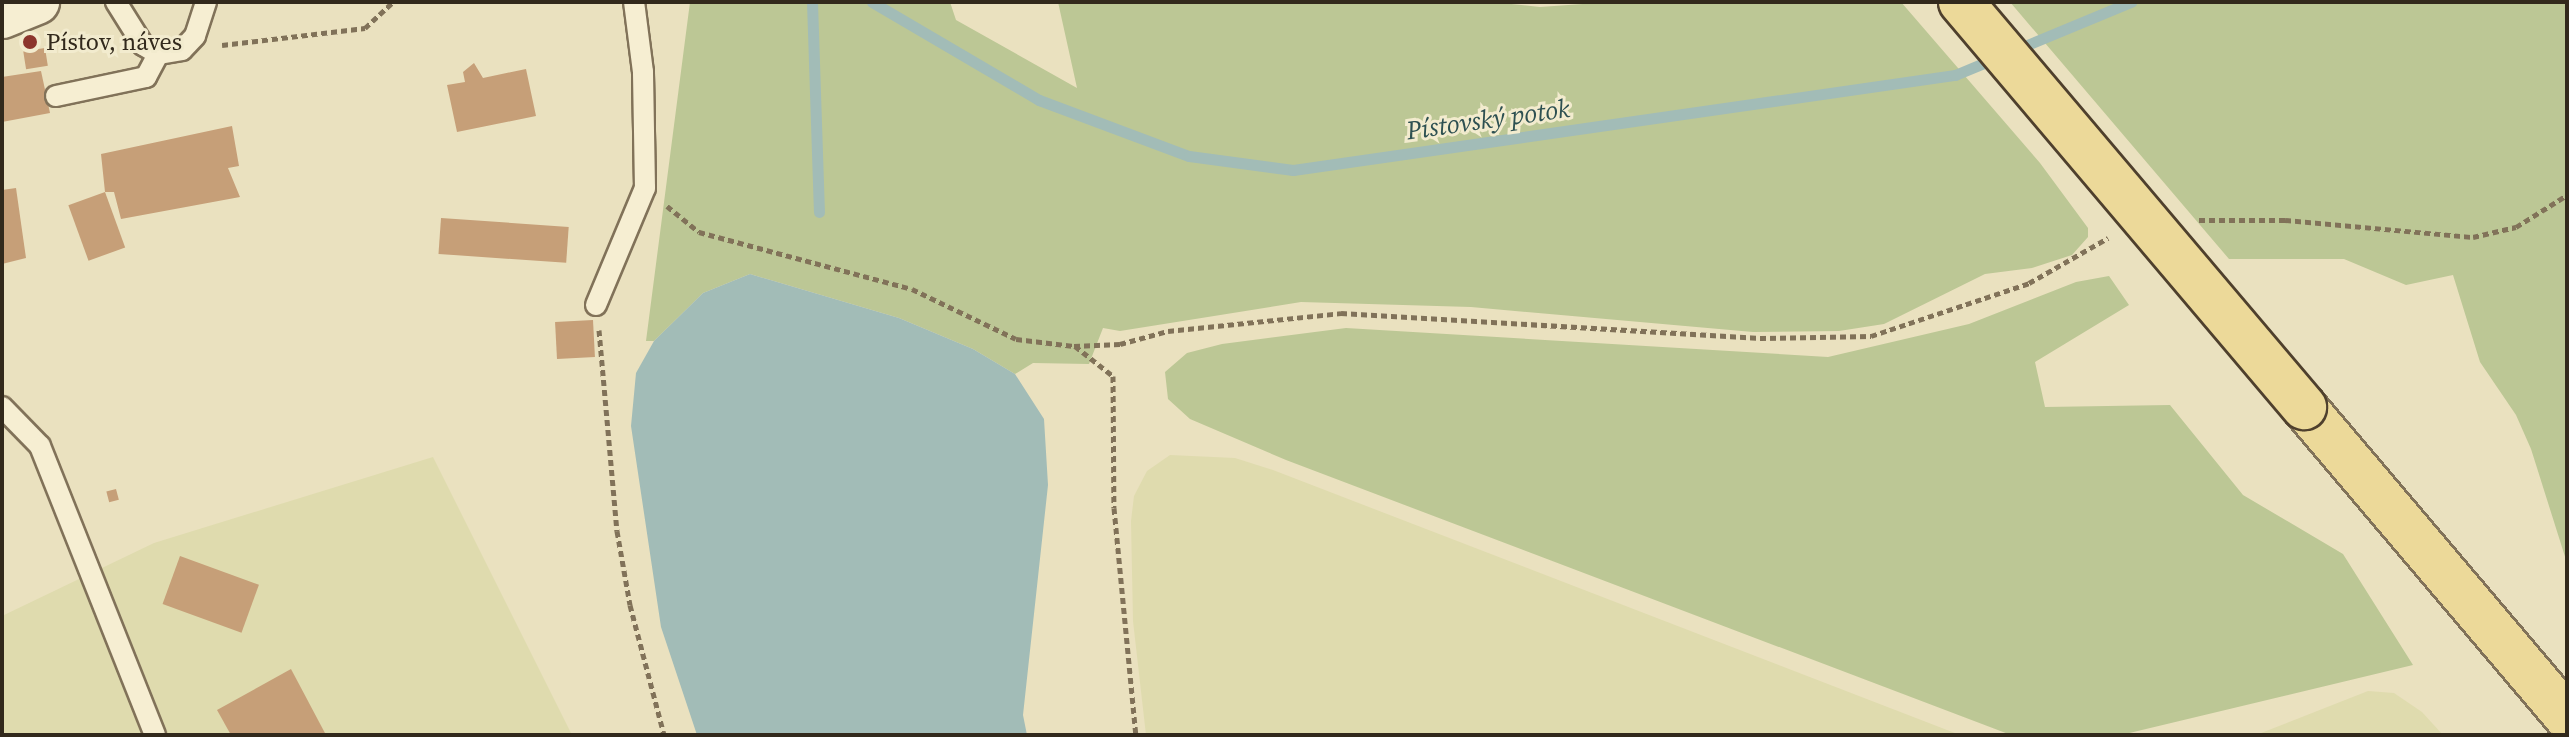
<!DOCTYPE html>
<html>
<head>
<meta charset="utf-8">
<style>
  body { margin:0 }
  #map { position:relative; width:2569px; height:737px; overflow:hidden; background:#eae1bf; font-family:"Source Serif 4",serif }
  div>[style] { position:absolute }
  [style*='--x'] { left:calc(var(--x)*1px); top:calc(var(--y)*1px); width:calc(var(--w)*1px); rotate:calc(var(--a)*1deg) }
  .farmland>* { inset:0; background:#dfdbae }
  .green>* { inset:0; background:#bcc795 }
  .water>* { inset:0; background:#a2bcb7 }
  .stream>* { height:11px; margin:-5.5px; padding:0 5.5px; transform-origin:5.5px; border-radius:5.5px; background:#a2bcb7 }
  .building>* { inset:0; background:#c69f78; transform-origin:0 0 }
  .path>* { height:5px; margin-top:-2.5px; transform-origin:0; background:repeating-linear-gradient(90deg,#817259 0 6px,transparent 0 10px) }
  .roads { filter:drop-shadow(2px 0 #817259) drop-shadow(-2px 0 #817259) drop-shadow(0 2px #817259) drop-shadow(0 -2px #817259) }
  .service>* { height:20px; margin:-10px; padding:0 10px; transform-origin:10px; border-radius:10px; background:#f6eed2 }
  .tertiary>* { height:44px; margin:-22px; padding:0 22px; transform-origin:22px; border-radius:22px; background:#f6eed2 }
  .primary>* { height:44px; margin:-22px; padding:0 22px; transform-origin:22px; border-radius:22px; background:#ecd999 }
  .bridges { filter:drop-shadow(2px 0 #4f402d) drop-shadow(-2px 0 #4f402d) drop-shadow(0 2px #4f402d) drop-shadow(0 -2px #4f402d) }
  .primary-bridge>* { height:44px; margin:-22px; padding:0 22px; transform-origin:22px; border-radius:22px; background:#ecd999 }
  .dots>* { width:22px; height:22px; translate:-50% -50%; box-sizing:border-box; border:4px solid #f2ebce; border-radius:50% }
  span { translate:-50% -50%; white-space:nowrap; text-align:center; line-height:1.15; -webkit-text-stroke:6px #f2ebce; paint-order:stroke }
  .poi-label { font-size:24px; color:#32291c }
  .left { translate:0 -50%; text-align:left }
  .water-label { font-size:26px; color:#2d5051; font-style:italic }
  .frame { position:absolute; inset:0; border:4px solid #32291c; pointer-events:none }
</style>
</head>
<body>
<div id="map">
  <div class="farmland">
    <div style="clip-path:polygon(1170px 455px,1235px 458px,1273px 470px,1960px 735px,1146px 735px,1133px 621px,1131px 521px,1134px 496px,1147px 471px)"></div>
    <div style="clip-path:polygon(433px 457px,572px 735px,2px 735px,2px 616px,154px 543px)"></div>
    <div style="clip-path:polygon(2368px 691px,2394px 693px,2422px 712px,2443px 735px,2256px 735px)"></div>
  </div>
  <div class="green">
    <div style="clip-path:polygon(690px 2px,950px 2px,956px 20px,1077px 88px,1058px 2px,1492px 2px,1540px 7px,1611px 2px,1901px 2px,2040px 163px,2088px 228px,2088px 237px,2072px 255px,2032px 268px,1985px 274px,1884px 324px,1839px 331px,1753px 332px,1471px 307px,1301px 302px,1120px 331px,1103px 328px,1089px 364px,1033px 363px,1015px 374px,973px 349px,899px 318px,750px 274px,703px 293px,654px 341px,646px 341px)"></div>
    <div style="clip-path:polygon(2010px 2px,2567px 2px,2567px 563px,2531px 449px,2516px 415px,2480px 362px,2453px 275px,2406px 285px,2344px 259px,2229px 259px)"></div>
    <div style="clip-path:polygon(2109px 276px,2129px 305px,2035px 362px,2045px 407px,2170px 405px,2243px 495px,2343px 554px,2413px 665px,2121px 735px,2011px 735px,1286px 460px,1190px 419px,1168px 399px,1165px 372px,1187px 353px,1222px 344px,1346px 328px,1828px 357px,1969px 324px,2076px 282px)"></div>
  </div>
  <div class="water">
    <div style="clip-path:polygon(750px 274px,899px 318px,973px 349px,1015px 374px,1044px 419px,1048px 485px,1023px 715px,1027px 735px,697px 735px,661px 627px,631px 426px,636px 373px,654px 341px,703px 293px)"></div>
  </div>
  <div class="stream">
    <div style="--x:812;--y:2;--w:210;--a:88.1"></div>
    <div style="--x:872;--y:2;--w:194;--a:30.4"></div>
    <div style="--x:1039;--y:100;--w:160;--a:20.5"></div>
    <div style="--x:1189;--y:156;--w:105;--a:7.7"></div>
    <div style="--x:1293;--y:170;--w:669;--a:-8.17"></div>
    <div style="--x:1955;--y:75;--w:44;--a:-22.5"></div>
    <div style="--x:2015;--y:50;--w:126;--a:-22.5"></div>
  </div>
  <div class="building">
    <div style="left:45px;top:48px;width:18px;height:22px;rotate:81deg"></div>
    <div style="clip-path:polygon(474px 63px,483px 78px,526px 69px,536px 116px,457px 132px,447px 85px,465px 82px,463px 72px)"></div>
    <div style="clip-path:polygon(41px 71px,50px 113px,2px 122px,2px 77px)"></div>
    <div style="clip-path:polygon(232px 126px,239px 166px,228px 168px,240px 197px,121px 219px,114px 192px,105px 192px,101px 154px)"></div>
    <div style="clip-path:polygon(16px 188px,26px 258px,2px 264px,2px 190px)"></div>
    <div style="left:105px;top:192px;width:59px;height:39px;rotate:70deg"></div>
    <div style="left:441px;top:218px;width:128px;height:36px;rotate:4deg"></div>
    <div style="left:593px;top:320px;width:37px;height:38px;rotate:87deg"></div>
    <div style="left:116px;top:489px;width:11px;height:10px;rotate:75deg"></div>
    <div style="left:180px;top:556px;width:84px;height:51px;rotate:20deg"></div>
    <div style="clip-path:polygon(291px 669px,326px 735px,231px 735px,217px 710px)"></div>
  </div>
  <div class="path">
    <div style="--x:222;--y:45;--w:144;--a:-6.8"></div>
    <div style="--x:365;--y:28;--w:38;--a:-43"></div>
    <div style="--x:667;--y:206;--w:41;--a:39.1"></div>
    <div style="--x:699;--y:232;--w:220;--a:15"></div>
    <div style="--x:912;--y:289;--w:115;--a:25.7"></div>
    <div style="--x:1016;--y:339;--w:58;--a:6.9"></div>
    <div style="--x:1074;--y:346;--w:46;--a:-2.5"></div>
    <div style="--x:1120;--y:344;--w:50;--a:-15.2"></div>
    <div style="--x:1168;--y:331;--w:174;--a:-5.9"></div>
    <div style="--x:1341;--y:313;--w:420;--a:3.4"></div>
    <div style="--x:1760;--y:338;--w:111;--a:-1"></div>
    <div style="--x:1871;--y:336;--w:167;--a:-18.5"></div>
    <div style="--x:2029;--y:283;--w:91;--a:-29.7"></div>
    <div style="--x:2199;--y:220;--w:86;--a:0"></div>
    <div style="--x:2285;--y:220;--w:189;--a:5.2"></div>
    <div style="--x:2473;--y:237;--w:44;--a:-13.1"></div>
    <div style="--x:2516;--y:227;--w:60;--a:-32.1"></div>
    <div style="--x:599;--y:330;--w:202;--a:84.9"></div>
    <div style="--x:617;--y:531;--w:75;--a:80"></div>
    <div style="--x:630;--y:605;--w:134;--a:75.3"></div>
    <div style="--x:1075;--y:346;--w:48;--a:38.3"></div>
    <div style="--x:1113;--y:376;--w:132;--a:89.6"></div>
    <div style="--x:1114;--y:508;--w:228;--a:84.5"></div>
  </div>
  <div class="roads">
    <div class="service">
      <div style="--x:116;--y:2;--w:51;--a:57.9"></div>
      <div style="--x:143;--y:45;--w:17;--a:31"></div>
      <div style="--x:158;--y:54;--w:24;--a:-9"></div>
      <div style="--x:182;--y:50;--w:19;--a:-47"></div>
      <div style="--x:195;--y:36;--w:36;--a:-72"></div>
      <div style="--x:56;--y:96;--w:92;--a:-11.9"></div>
      <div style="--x:146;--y:77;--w:26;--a:-62"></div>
      <div style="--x:596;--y:305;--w:127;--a:-67.3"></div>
      <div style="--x:645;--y:188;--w:116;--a:-91"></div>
      <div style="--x:643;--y:72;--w:71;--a:-97.3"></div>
      <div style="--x:2;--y:407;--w:54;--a:45.7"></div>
      <div style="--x:40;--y:446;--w:311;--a:68.3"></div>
    </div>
    <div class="tertiary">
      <div style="--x:2;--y:16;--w:38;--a:-22"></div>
    </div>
    <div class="primary">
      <div style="--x:2304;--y:407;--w:407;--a:49.7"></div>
    </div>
  </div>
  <div class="bridges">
    <div class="primary-bridge">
      <div style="--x:1961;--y:2;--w:531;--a:49.74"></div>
    </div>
  </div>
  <div class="dots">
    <div style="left:30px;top:42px;background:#8c352d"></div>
  </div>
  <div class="poi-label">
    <span class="left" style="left:46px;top:42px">Pístov, náves</span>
  </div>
  <div class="water-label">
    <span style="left:1488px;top:120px;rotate:-8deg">Pístovský potok</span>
  </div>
  <div class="frame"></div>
</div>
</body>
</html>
